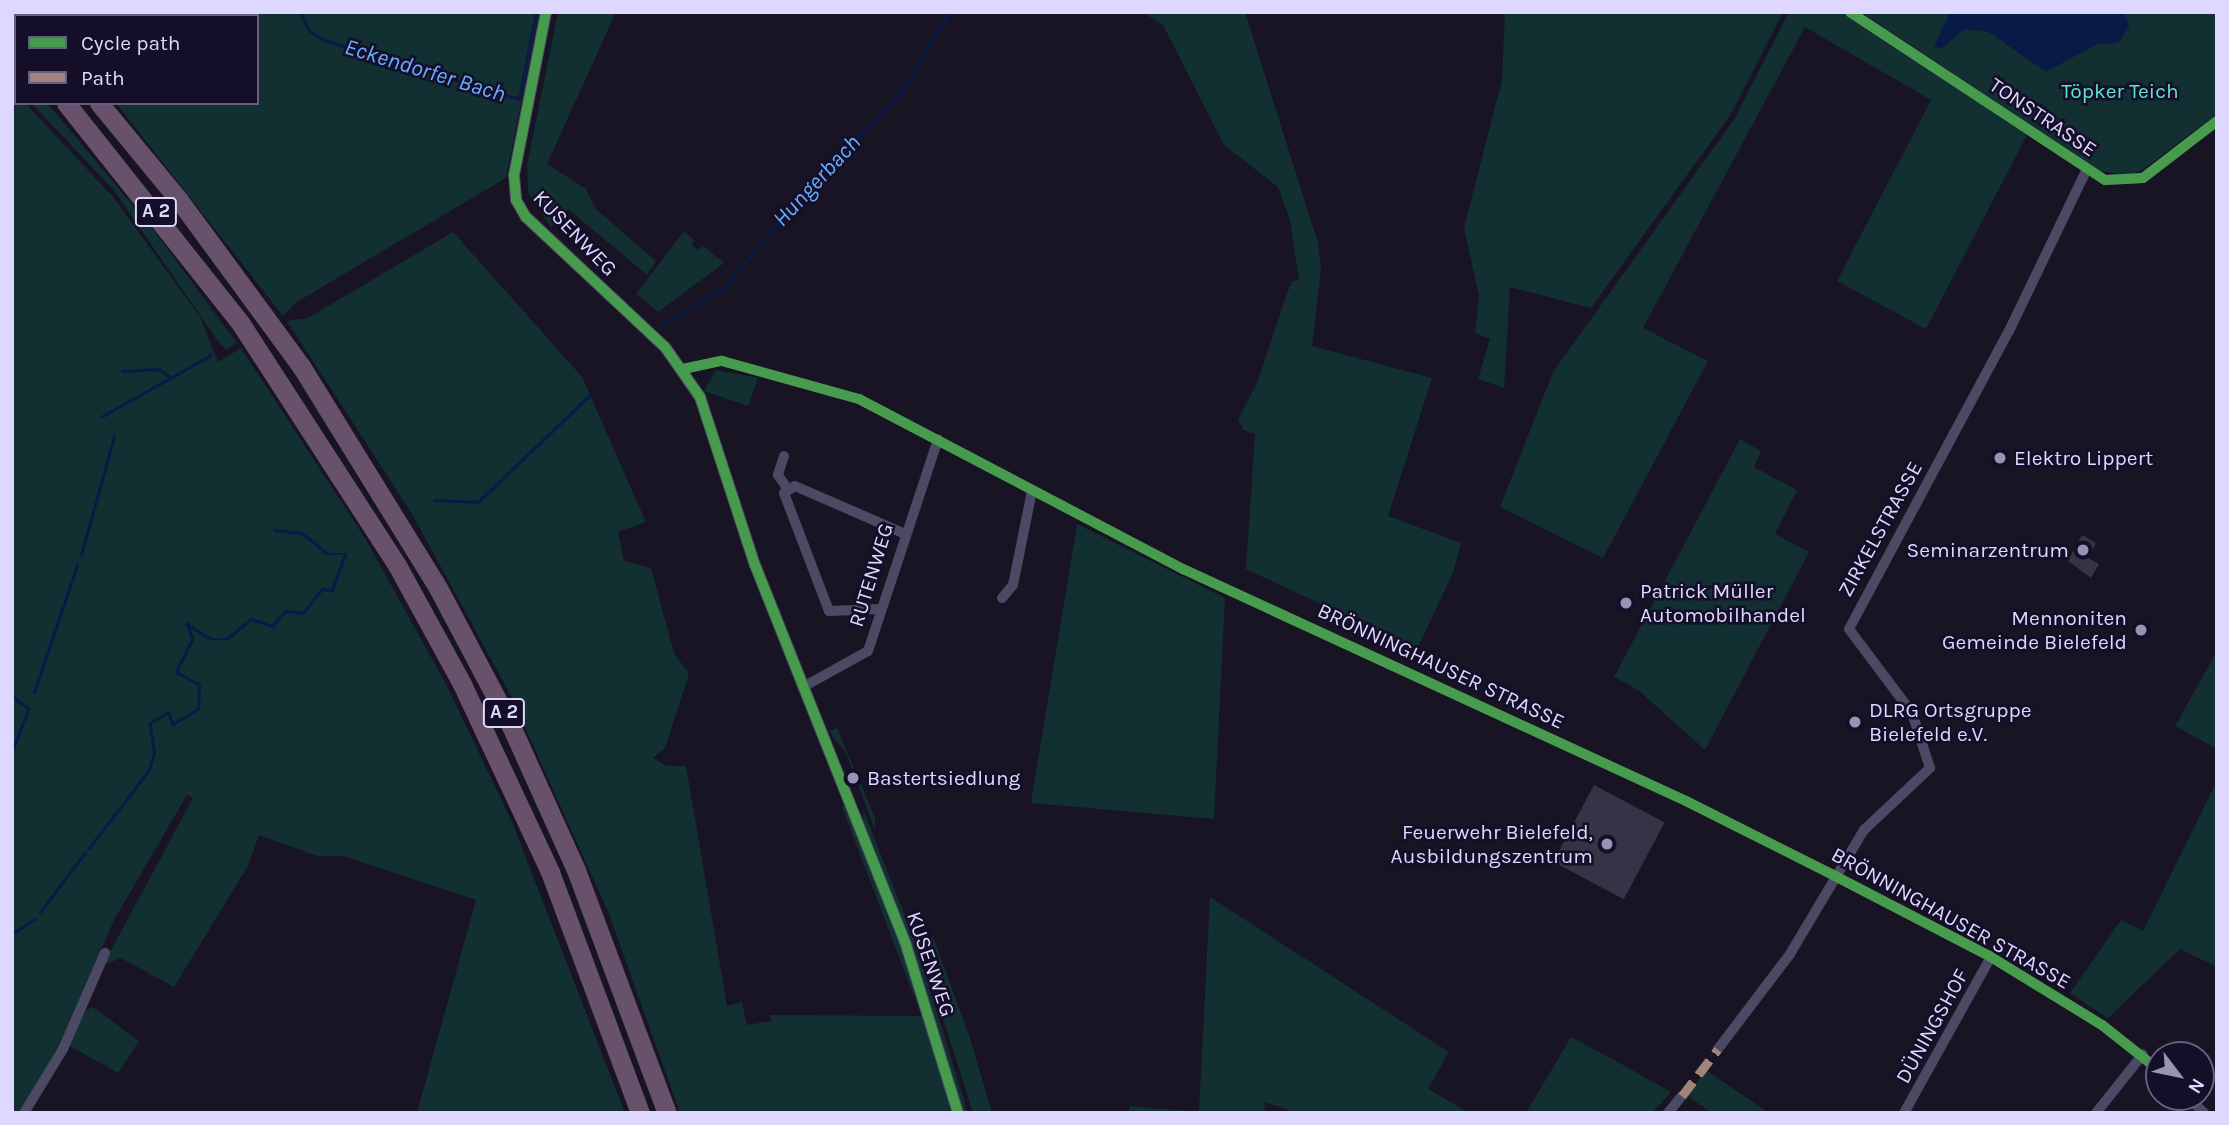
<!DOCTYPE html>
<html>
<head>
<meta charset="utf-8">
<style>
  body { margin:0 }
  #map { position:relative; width:2229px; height:1125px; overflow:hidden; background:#181423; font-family:Karla,sans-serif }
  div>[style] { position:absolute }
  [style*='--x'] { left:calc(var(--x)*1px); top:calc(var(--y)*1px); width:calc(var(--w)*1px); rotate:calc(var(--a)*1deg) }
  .green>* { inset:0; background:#122f32 }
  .water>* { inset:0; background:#091a46 }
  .stream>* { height:2.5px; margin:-1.25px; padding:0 1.25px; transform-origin:1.25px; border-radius:1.25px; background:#091a46 }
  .building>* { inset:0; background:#373245; transform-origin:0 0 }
  .minor>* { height:10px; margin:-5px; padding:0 5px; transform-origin:5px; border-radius:5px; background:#4c4964 }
  .tertiary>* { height:12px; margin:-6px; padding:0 6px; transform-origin:6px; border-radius:6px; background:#4c4964 }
  .motorway>* { height:19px; margin:-9.5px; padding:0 9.5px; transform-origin:9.5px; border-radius:9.5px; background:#68516a }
  .quiet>* { height:9px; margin-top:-4.5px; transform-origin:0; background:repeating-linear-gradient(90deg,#a18479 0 18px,transparent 0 27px) }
  .cycleway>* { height:10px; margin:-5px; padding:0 5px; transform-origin:5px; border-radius:5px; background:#469c4c }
  .dots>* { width:19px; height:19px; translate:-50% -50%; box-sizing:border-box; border:4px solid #150e29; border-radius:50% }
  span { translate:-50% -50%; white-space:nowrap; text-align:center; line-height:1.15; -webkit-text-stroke:5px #150e29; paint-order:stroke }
  .shield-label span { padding:2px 5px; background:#150e29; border:2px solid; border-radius:5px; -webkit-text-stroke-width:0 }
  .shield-label { font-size:19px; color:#ded7ff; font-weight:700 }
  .park-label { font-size:21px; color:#5ae7cc }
  .street-label { font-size:21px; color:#ded7ff }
  .poi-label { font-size:21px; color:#ded7ff }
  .left { translate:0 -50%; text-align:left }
  .right { translate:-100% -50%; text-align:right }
  .water-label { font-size:23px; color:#65afff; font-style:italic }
  .frame { position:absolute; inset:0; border:14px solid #ded7ff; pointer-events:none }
  .legend { position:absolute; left:14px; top:14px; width:245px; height:91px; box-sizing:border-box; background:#150e29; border:2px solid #655e7f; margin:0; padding:9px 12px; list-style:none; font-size:21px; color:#ded7ff }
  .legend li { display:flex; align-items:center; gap:14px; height:35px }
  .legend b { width:35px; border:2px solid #655e7f }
  .north { position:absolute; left:2145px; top:1041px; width:70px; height:70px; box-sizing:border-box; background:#150e29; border:2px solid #655e7f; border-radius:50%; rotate:122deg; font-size:19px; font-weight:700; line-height:28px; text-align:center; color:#ded7ff }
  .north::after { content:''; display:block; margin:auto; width:24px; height:32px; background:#9993b2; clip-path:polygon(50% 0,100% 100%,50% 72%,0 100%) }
</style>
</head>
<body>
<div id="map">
  <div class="green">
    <div style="clip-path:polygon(35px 12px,539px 12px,506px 178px,295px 303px,283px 316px,116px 103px,257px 103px,257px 16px)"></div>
    <div style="clip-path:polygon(558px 12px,616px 12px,547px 164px,586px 189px,596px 209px,656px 261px,647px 275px,568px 209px,551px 227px,528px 192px,527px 165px)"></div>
    <div style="clip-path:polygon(1142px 12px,1245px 12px,1318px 243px,1321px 270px,1312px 346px,1432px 378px,1388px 516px,1461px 543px,1453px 573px,1417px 649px,1246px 569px,1255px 434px,1243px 430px,1238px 419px,1257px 383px,1286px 296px,1292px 281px,1299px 280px,1290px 220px,1278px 187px,1224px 145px,1163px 25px)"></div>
    <div style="clip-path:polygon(1505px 12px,1783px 12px,1731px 114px,1591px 308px,1510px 287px,1504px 388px,1478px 379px,1490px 339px,1475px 333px,1479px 296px,1464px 228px,1502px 80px)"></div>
    <div style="clip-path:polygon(1789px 12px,1844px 12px,2027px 135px,1926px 329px,1837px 281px,1931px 100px,1805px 27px,1643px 328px,1708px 361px,1603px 558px,1500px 507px,1553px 372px,1735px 118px)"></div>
    <div style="clip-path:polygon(1861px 12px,2217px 12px,2217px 114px,2141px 171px,2127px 175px,2099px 171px)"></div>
    <div style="clip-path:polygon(12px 90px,16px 103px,25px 103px,114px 198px,200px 317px,218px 362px,241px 348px,365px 538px,446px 684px,512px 822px,625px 1113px,417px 1113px,476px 900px,343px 856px,317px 856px,259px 835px,248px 866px,174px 987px,121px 958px,103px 965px,193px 798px,187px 795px,114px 920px,60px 1046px,19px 1113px,12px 1113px)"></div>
    <div style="clip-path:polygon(31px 103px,47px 103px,54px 111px,155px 232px,237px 343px,226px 349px,220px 344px,113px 189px)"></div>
    <div style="clip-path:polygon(684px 231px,694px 240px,692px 245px,699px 250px,703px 246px,724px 263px,658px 312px,636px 294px)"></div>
    <div style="clip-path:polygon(453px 232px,582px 377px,646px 522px,618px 532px,624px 561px,651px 568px,674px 653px,689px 674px,665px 748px,653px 758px,667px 766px,686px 766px,727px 1006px,742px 1002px,747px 1025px,771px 1021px,770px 1015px,925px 1016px,954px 1113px,680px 1113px,609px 914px,509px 692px,412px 514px,287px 321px,308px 318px)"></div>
    <div style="clip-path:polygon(716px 370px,758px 378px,748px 406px,704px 391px)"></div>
    <div style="clip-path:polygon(1740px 439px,1761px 451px,1754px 467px,1797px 490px,1775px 534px,1809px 552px,1705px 750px,1638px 690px,1614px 677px)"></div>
    <div style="clip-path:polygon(1077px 524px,1225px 598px,1214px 819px,1031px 803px)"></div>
    <div style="clip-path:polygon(2217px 651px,2217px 749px,2175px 726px)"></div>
    <div style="clip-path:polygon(837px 728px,875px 818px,875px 829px,846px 753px,832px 736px,830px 731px)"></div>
    <div style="clip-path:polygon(2217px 781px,2217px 967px,2180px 949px,2108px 1018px,2070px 993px,2121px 920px,2143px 931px)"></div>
    <div style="clip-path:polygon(846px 805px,901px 945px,918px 1007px,842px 807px)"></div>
    <div style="clip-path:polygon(864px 812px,916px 944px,968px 1113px,962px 1113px,912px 948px,862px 824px)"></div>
    <div style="clip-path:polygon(1210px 897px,1449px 1052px,1428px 1089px,1470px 1113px,1297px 1113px,1265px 1102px,1264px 1113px,1129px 1113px,1130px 1106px,1199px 1112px)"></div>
    <div style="clip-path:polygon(933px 937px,970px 1038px,992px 1113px,973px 1113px,919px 942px)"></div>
    <div style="clip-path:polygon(93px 1007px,139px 1041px,118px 1073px,68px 1045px,86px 1010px)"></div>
    <div style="clip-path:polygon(1571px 1037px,1616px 1061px,1671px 1092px,1652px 1113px,1526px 1113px)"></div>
    <div style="clip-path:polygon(1706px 1070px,1769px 1113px,1712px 1113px,1687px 1096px)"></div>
  </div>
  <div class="water">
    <div style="clip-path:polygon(1950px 12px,2125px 12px,2129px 27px,2118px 43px,2097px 44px,2046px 72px,1989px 32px,1965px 29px,1942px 48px,1934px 47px)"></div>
  </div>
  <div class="stream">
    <div style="--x:300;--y:12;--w:20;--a:63"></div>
    <div style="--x:309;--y:30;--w:18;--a:34"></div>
    <div style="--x:324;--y:40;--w:204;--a:16.8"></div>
    <div style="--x:519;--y:99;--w:89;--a:-78.9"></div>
    <div style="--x:661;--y:326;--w:74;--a:-31.1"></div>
    <div style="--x:724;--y:288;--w:124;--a:-50.5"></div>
    <div style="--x:803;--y:192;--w:139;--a:-45.3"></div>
    <div style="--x:901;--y:93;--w:94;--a:-59.3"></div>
    <div style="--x:122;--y:371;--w:37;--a:-3"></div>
    <div style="--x:159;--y:369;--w:14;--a:36"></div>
    <div style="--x:101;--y:417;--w:126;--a:-29.4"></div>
    <div style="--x:434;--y:500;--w:44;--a:2.6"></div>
    <div style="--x:478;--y:502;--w:156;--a:-43.7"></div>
    <div style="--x:274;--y:530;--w:28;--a:6"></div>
    <div style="--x:302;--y:533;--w:33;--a:39"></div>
    <div style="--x:328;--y:554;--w:16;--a:0"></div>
    <div style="--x:81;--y:555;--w:123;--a:-74.4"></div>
    <div style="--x:34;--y:693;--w:135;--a:-71.4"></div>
    <div style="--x:12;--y:696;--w:21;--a:37"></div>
    <div style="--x:29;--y:709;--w:47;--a:111.1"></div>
    <div style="--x:89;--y:848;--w:98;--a:-52.4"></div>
    <div style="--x:149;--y:770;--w:18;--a:-74"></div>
    <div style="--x:154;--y:753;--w:30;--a:-98"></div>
    <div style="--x:150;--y:723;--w:21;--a:-31"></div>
    <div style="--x:168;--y:712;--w:13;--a:67"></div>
    <div style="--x:173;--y:724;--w:29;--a:-31"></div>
    <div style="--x:198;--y:709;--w:24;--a:-88"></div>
    <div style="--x:199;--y:685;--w:26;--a:-151"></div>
    <div style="--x:176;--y:672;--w:37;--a:-64"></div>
    <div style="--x:192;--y:639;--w:16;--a:-108"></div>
    <div style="--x:187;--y:624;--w:28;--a:32"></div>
    <div style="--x:211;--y:639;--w:16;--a:0"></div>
    <div style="--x:227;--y:639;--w:31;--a:-40"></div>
    <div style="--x:251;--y:619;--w:22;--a:18"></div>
    <div style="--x:272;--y:626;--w:21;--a:-47"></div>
    <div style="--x:286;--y:611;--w:17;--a:7"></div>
    <div style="--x:303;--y:613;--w:31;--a:-52"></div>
    <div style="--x:322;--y:589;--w:10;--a:6"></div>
    <div style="--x:332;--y:590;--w:38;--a:-70"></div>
    <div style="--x:40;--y:912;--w:74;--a:-52.7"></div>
    <div style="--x:12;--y:934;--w:27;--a:-33"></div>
  </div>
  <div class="building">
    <div style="clip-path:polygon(2082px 535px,2096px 543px,2088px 558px,2099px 564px,2091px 578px,2068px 561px)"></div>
    <div style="left:1594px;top:785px;width:80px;height:87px;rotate:28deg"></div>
  </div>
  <div class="minor">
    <div style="--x:1850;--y:12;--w:305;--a:33.4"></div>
    <div style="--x:2105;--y:180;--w:38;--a:-3"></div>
    <div style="--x:2143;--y:178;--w:93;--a:-37.6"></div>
    <div style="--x:683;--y:369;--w:40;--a:-12"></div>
    <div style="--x:722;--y:361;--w:142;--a:15.5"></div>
    <div style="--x:859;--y:399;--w:366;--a:27.7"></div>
    <div style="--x:1183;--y:569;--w:554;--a:24.76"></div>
    <div style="--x:1686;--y:801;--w:167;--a:26.7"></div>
    <div style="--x:1835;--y:876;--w:176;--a:27.4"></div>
    <div style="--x:1991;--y:957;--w:130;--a:31.5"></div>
    <div style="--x:2102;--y:1025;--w:73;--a:38.3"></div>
    <div style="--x:784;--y:456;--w:20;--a:108"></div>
    <div style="--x:778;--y:475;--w:16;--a:55"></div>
    <div style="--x:1002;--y:598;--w:17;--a:-50"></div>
    <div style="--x:1013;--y:585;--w:96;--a:-78.6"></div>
    <div style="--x:880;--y:609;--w:51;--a:177.8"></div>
    <div style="--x:829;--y:611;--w:126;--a:-110.9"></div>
    <div style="--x:784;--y:493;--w:13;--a:-32"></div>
    <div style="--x:795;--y:486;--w:118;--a:23.5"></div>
    <div style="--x:803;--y:687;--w:74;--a:-29"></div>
    <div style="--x:868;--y:651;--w:223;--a:-71.7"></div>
    <div style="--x:1718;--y:1049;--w:119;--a:-52.8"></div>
    <div style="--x:1790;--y:954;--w:144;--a:-59.2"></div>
    <div style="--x:1864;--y:830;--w:91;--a:-43.2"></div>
    <div style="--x:1930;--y:768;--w:58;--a:-108.1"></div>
    <div style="--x:1912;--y:713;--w:105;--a:-126.9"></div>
    <div style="--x:1849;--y:629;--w:338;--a:-61.8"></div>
    <div style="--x:2009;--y:331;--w:178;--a:-64.3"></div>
    <div style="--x:2188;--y:1097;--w:23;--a:45"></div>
    <div style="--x:24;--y:1113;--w:75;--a:-58.6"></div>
    <div style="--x:63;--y:1049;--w:105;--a:-66.4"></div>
    <div style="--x:1668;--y:1113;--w:22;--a:-51"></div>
    <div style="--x:1904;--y:1113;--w:179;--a:-60.9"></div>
    <div style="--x:2096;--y:1113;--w:75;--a:-51.5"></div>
  </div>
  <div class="tertiary">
    <div style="--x:546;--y:12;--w:166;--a:101.1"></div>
    <div style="--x:514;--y:175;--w:25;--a:85"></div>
    <div style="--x:516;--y:200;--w:20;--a:60"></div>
    <div style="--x:526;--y:217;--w:190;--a:43.1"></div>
    <div style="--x:665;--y:347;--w:61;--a:55"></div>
    <div style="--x:700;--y:397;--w:177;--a:71.9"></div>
    <div style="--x:755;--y:565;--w:409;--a:68.3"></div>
    <div style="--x:906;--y:945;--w:176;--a:72.8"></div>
  </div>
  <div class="motorway">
    <div style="--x:16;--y:12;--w:5;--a:53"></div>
    <div style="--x:12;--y:44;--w:6;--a:45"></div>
    <div style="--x:66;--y:103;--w:282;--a:51.6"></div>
    <div style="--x:241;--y:324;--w:289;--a:57.1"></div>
    <div style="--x:398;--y:567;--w:133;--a:61.3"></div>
    <div style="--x:462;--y:684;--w:208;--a:64.9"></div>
    <div style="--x:550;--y:872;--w:257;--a:69.5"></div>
    <div style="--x:99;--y:103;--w:126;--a:50.5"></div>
    <div style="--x:179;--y:200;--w:206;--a:53.7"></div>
    <div style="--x:301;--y:366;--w:261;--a:58.3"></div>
    <div style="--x:438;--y:588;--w:156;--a:62.1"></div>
    <div style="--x:511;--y:726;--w:158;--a:65.7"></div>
    <div style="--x:576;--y:870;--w:259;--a:69.5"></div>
  </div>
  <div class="quiet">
    <div style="--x:1682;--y:1096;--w:59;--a:-52.5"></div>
  </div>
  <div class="cycleway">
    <div style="--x:546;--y:12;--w:166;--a:101.1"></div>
    <div style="--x:514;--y:175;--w:25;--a:85"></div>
    <div style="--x:516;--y:200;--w:20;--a:60"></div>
    <div style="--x:526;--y:217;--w:190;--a:43.1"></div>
    <div style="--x:665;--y:347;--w:61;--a:55"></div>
    <div style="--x:700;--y:397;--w:177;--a:71.9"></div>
    <div style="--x:755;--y:565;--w:409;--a:68.3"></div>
    <div style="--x:906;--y:945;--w:176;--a:72.8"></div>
    <div style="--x:1850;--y:12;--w:305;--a:33.4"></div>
    <div style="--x:2105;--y:180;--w:38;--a:-3"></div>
    <div style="--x:2143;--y:178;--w:93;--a:-37.6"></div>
    <div style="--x:683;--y:369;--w:40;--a:-12"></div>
    <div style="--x:722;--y:361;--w:142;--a:15.5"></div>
    <div style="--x:859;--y:399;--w:366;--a:27.7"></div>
    <div style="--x:1183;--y:569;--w:554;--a:24.76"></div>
    <div style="--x:1686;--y:801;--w:167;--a:26.7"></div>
    <div style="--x:1835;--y:876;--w:176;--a:27.4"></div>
    <div style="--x:1991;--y:957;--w:130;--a:31.5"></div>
    <div style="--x:2102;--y:1025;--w:73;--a:38.3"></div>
  </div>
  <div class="dots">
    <div style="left:2000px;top:458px;background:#9993b2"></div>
    <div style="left:2083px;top:550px;background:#9993b2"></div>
    <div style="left:1626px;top:603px;background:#9993b2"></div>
    <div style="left:2141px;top:630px;background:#9993b2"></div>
    <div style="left:1855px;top:722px;background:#9993b2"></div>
    <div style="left:853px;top:778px;background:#9993b2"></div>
    <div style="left:1607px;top:844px;background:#9993b2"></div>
  </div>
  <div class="shield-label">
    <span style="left:156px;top:212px">A 2</span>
    <span style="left:504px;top:713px">A 2</span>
  </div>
  <div class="park-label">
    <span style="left:2120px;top:91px">Töpker Teich</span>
  </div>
  <div class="street-label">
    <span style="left:2043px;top:117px;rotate:34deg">TONSTRASSE</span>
    <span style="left:575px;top:233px;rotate:46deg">KUSENWEG</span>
    <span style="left:1880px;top:529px;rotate:-61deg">ZIRKELSTRASSE</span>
    <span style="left:871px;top:575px;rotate:-73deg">RUTENWEG</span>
    <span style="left:1441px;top:666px;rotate:25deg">BRÖNNINGHAUSER STRASSE</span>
    <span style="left:1951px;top:918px;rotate:29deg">BRÖNNINGHAUSER STRASSE</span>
    <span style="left:931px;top:964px;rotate:71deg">KUSENWEG</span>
    <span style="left:1932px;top:1026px;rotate:-61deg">DÜNINGSHOF</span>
  </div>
  <div class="poi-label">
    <span class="left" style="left:2014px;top:458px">Elektro Lippert</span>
    <span class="right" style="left:2069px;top:550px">Seminarzentrum</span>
    <span class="left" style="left:1640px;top:603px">Patrick Müller<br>Automobilhandel</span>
    <span class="right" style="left:2127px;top:630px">Mennoniten<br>Gemeinde Bielefeld</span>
    <span class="left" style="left:1869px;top:722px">DLRG Ortsgruppe<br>Bielefeld e.V.</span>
    <span class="left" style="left:867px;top:778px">Bastertsiedlung</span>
    <span class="right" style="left:1593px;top:844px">Feuerwehr Bielefeld,<br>Ausbildungszentrum</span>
  </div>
  <div class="water-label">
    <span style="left:425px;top:71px;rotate:17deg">Eckendorfer Bach</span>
    <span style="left:817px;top:181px;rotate:-47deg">Hungerbach</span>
  </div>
  <div class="frame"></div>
  <ul class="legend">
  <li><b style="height:9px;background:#469c4c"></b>Cycle path</li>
  <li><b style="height:9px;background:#a18479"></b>Path</li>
  </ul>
  <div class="north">N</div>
</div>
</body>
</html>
